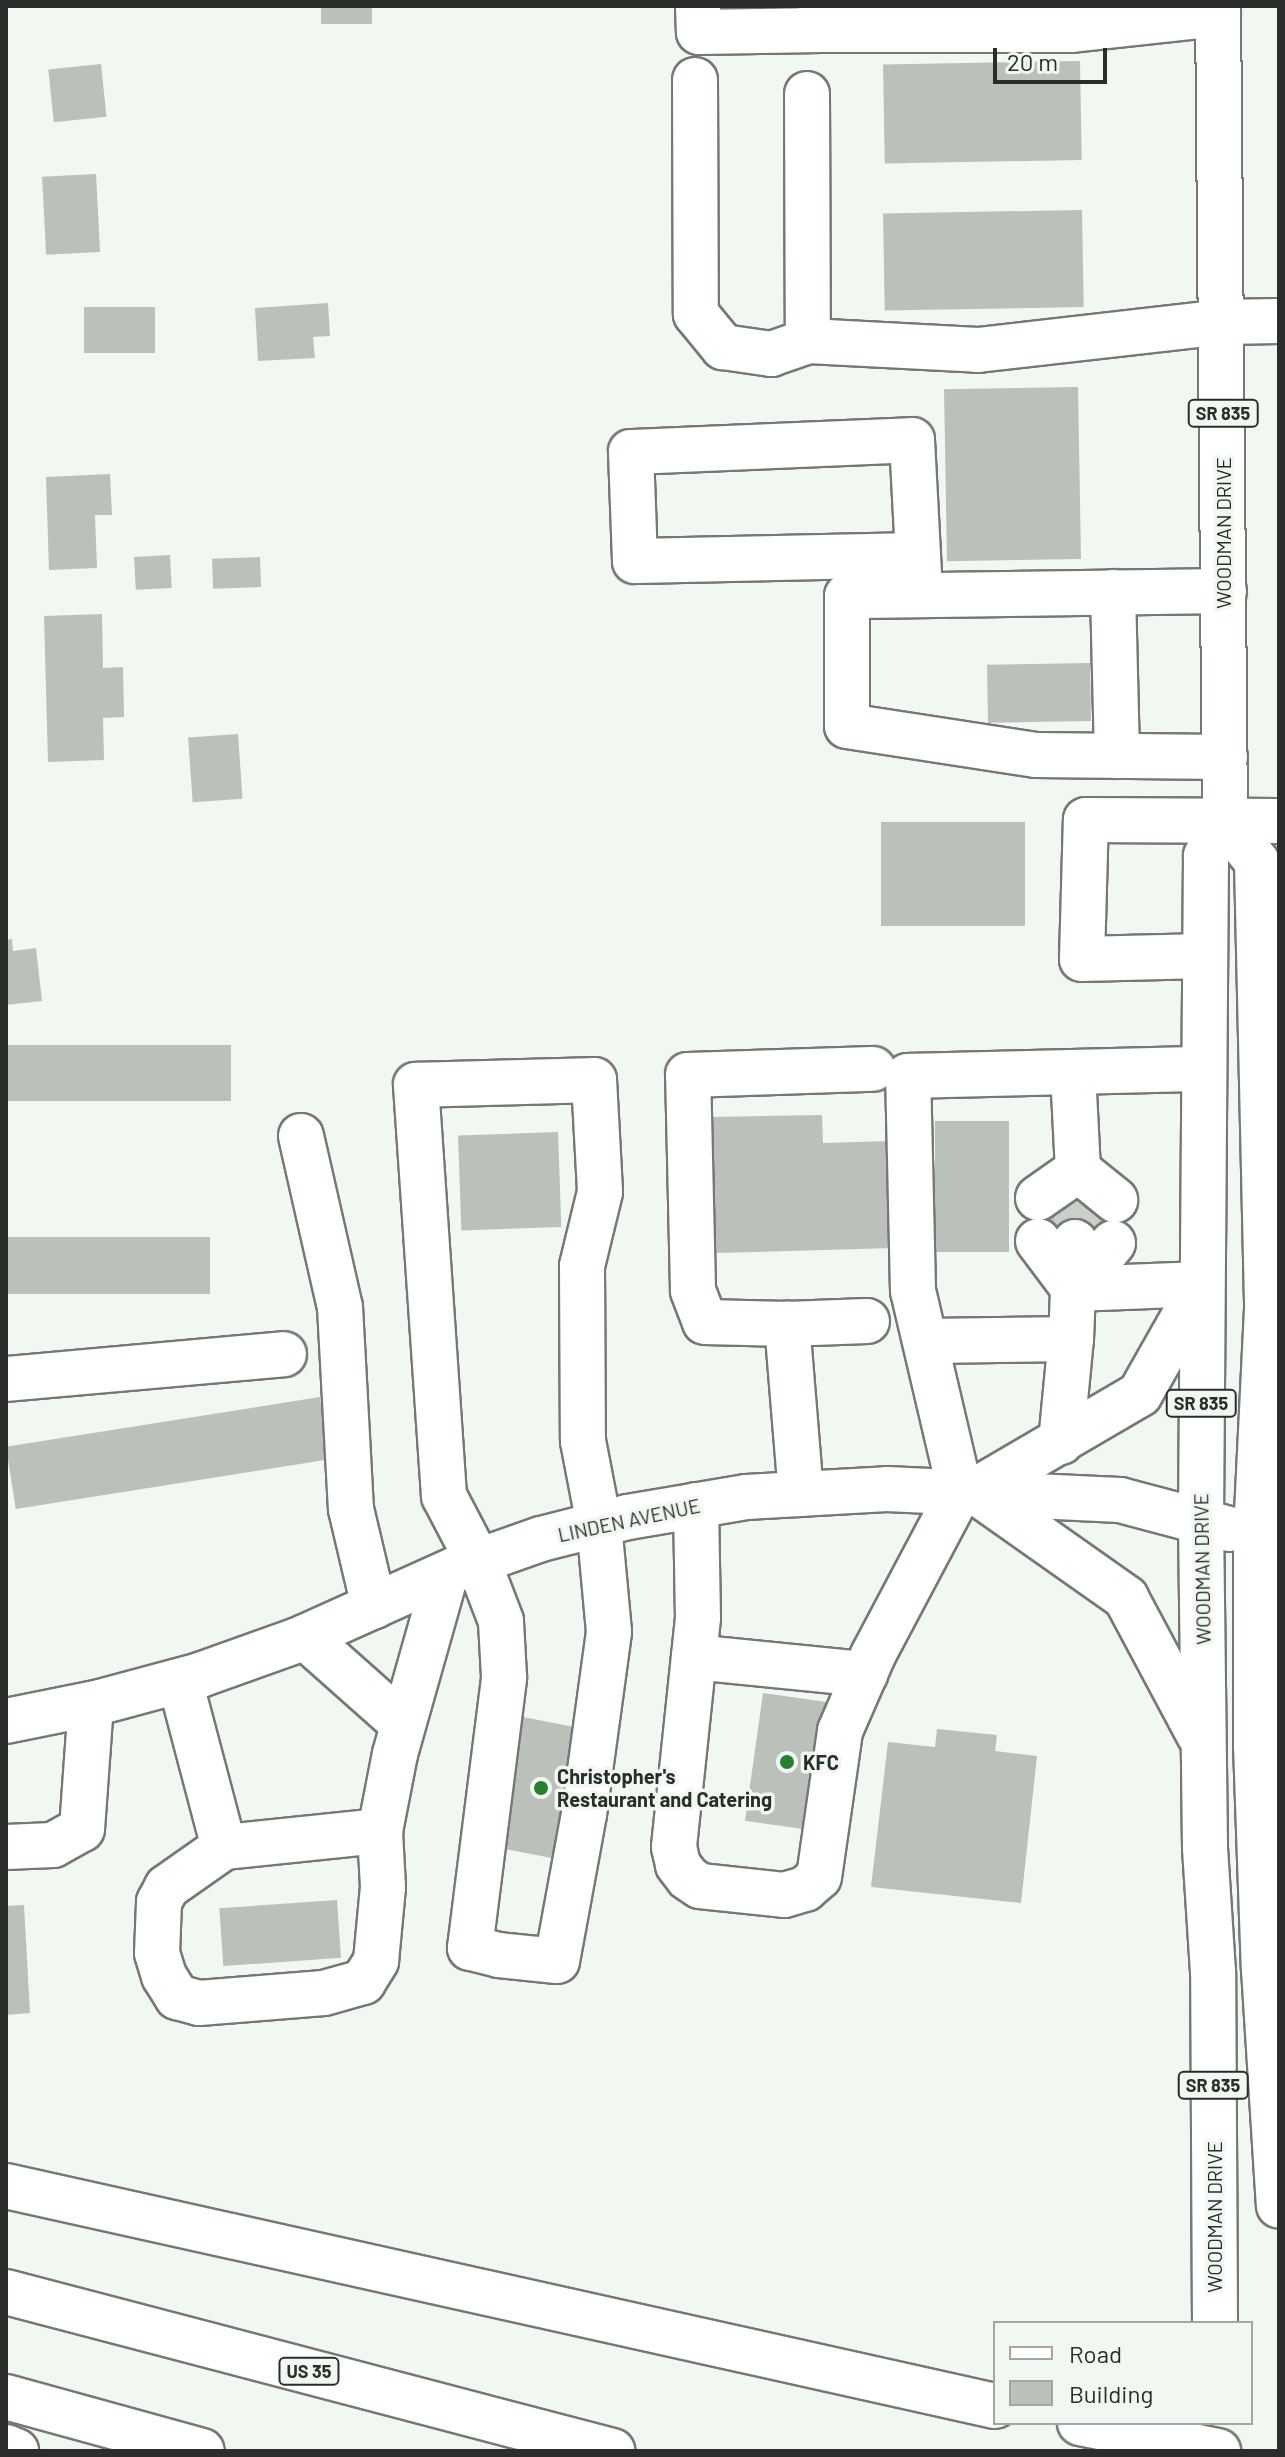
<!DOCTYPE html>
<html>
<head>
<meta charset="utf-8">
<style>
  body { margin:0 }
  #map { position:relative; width:1285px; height:2457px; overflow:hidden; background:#f1f8f1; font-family:Barlow,sans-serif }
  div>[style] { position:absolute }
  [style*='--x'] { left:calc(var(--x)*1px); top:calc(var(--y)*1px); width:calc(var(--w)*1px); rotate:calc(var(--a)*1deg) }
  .building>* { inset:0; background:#bbc1ba; transform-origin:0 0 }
  .minor-tunnel>* { height:44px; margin-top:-22px; transform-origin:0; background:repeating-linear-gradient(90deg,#c9cfc9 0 44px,transparent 0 66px) }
  .roads { filter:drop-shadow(2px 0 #737a73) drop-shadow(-2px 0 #737a73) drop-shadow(0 2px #737a73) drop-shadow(0 -2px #737a73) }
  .minor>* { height:44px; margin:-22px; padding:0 22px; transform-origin:22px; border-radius:22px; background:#fff }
  .major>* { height:44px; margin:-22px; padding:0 22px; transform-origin:22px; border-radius:22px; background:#fff }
  .highway>* { height:44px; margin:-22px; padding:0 22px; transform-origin:22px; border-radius:22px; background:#fff }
  .dots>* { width:22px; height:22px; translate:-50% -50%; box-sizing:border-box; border:4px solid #f1f8f1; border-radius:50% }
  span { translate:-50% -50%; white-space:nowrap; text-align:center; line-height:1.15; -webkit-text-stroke:7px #f1f8f1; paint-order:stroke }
  .shield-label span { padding:2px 6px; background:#f1f8f1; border:2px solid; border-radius:6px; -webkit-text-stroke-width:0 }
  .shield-label { font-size:18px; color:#2a2d2a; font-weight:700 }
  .street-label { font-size:20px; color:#2a2d2a }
  .poi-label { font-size:20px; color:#2a2d2a; font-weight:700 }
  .left { translate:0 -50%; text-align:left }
  .frame { position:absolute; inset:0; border:8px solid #2a2d2a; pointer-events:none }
  .legend { position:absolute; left:993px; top:2321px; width:260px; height:104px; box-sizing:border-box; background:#f1f8f1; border:2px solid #a1a7a1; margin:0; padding:10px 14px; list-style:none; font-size:24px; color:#2a2d2a }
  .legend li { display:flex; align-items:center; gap:16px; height:40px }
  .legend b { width:40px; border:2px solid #a1a7a1 }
  .scale { position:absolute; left:993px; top:48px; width:114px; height:36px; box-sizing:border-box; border:4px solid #2a2d2a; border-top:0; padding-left:10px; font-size:24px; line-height:28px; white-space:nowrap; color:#2a2d2a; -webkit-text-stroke:6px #f1f8f1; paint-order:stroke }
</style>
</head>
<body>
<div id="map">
  <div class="building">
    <div style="left:321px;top:6px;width:51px;height:18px"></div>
    <div style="left:899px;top:6px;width:179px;height:12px"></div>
    <div style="left:1080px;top:61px;width:99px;height:197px;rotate:89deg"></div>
    <div style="left:101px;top:64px;width:53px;height:53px;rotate:84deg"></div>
    <div style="left:96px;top:174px;width:78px;height:54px;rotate:87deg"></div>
    <div style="left:1082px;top:210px;width:97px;height:199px;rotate:89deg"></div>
    <div style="clip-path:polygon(328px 303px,330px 336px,313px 337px,315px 358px,258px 361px,255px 308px)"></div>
    <div style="left:84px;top:307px;width:71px;height:46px"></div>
    <div style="left:1078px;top:387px;width:172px;height:134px;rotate:89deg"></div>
    <div style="clip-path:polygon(110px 474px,112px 515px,95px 515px,97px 568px,49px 570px,46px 477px)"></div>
    <div style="left:170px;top:555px;width:33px;height:36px;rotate:87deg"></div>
    <div style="left:260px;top:557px;width:30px;height:48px;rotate:88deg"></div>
    <div style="clip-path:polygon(102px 614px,103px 668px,123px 667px,124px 717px,103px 718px,104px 760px,48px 762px,44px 616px)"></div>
    <div style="left:1090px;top:663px;width:58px;height:103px;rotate:89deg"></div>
    <div style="left:238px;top:734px;width:65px;height:50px;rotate:86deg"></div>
    <div style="left:1025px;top:822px;width:104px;height:144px;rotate:90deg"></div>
    <div style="clip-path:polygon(12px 939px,13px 951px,36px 948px,42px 1001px,6px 1005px,6px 940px)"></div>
    <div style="left:231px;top:1045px;width:56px;height:225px;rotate:90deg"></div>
    <div style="clip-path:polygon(822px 1115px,823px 1143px,891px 1141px,894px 1248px,716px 1253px,713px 1117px)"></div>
    <div style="left:935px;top:1121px;width:74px;height:131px"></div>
    <div style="left:558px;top:1132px;width:95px;height:100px;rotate:88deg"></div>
    <div style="left:1031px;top:1198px;width:95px;height:42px;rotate:2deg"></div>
    <div style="left:210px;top:1237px;width:57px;height:204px;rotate:90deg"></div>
    <div style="left:320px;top:1397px;width:63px;height:318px;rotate:81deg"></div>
    <div style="left:763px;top:1693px;width:68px;height:129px;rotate:8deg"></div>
    <div style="left:523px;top:1717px;width:60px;height:133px;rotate:11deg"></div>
    <div style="clip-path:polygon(937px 1729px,997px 1735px,995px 1751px,1037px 1756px,1021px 1903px,871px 1887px,888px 1742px,935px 1747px)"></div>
    <div style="left:337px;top:1900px;width:58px;height:118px;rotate:86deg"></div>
    <div style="clip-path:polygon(24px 1905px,30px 2013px,6px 2015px,6px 1906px)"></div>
  </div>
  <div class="minor-tunnel">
    <div style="--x:1075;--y:1242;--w:43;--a:-86"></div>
  </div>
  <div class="roads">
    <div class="minor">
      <div style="--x:698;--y:6;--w:26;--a:88"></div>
      <div style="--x:699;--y:32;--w:122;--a:-0.9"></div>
      <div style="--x:821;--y:30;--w:24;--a:-90"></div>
      <div style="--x:821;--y:30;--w:251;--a:0"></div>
      <div style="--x:1072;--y:30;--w:147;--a:-6.3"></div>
      <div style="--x:695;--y:80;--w:234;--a:89.8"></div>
      <div style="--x:696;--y:314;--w:43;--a:50.7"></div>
      <div style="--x:723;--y:347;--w:49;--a:8.3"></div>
      <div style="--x:771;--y:354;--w:39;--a:-19"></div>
      <div style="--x:807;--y:94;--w:247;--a:89.8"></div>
      <div style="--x:808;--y:341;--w:170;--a:3"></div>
      <div style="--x:978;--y:350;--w:246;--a:-6.5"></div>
      <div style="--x:1222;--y:322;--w:57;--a:-1"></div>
      <div style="--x:918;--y:555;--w:283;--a:178.8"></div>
      <div style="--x:635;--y:561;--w:109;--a:-92.1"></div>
      <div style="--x:631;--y:452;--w:281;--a:-2.4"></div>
      <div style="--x:912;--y:440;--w:155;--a:87"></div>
      <div style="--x:1224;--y:591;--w:377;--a:179.2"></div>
      <div style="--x:847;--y:596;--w:130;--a:90"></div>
      <div style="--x:847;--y:726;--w:191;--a:8.7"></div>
      <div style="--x:1036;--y:755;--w:189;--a:0.6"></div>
      <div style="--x:1113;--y:592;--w:164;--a:88.6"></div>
      <div style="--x:1204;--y:956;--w:122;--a:178.6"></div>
      <div style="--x:1082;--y:959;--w:139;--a:-88.4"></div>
      <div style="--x:1086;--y:820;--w:193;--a:0.3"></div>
      <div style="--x:1073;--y:1072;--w:98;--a:87.1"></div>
      <div style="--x:1078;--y:1170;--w:48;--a:39"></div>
      <div style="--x:594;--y:1080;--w:112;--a:86.9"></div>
      <div style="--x:600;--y:1192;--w:76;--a:103.7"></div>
      <div style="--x:582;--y:1266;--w:175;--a:89.7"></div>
      <div style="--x:583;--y:1441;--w:85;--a:79.1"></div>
      <div style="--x:599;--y:1524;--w:108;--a:84.7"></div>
      <div style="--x:609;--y:1632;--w:184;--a:97.8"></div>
      <div style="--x:584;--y:1814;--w:149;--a:100.4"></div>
      <div style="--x:557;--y:1961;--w:58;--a:-174.1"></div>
      <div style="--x:499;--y:1955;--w:30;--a:-166"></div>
      <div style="--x:470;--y:1948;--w:273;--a:-82.8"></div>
      <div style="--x:504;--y:1677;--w:56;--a:-93.1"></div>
      <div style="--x:501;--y:1621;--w:64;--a:-111"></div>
      <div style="--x:478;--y:1561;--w:73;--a:-117.6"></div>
      <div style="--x:444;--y:1496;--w:412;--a:-93.9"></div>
      <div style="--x:416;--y:1085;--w:178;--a:-1.6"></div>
      <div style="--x:301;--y:1136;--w:175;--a:77.2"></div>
      <div style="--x:340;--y:1307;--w:202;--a:86.9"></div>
      <div style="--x:351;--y:1509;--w:100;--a:76.7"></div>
      <div style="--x:1038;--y:1198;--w:49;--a:-35"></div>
      <div style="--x:1038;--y:1241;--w:60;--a:53.1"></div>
      <div style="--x:1113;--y:1243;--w:60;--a:130.3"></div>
      <div style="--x:1074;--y:1289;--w:128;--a:-2.2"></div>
      <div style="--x:787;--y:1324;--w:80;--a:-2.1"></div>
      <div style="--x:927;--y:1341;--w:144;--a:-0.8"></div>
      <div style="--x:1071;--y:1339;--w:97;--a:-87.6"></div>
      <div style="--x:6;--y:1379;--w:279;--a:-5.1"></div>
      <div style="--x:1061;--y:1442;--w:103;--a:-84.5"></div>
      <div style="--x:801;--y:1494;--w:171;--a:-94.7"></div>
      <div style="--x:787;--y:1324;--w:82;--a:-178.6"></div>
      <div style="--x:705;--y:1322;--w:34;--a:-111"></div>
      <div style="--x:693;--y:1290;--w:215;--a:-91.3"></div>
      <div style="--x:688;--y:1075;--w:185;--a:-1.9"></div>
      <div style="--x:696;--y:1505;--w:113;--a:89"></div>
      <div style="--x:698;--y:1618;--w:230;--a:96"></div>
      <div style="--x:674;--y:1847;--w:18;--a:77"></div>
      <div style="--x:678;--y:1865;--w:16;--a:52"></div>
      <div style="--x:688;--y:1878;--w:14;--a:34"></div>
      <div style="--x:700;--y:1886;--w:84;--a:6.1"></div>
      <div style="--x:784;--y:1895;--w:22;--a:-16"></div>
      <div style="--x:805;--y:1889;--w:18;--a:-41"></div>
      <div style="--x:819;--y:1877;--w:148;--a:-81.8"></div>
      <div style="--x:840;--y:1731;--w:83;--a:-66.5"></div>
      <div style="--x:873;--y:1655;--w:186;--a:-62.1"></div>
      <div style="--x:960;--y:1491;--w:205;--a:-103.2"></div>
      <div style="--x:913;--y:1291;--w:215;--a:-91.3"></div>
      <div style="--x:908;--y:1076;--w:295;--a:-1.4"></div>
      <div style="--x:305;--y:1637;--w:131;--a:41.6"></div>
      <div style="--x:694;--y:1657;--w:172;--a:5.7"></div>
      <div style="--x:180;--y:1681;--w:172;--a:75.2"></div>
      <div style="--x:224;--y:1847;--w:70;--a:144.9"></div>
      <div style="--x:167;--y:1887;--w:17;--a:118"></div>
      <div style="--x:159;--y:1902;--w:51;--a:92.2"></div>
      <div style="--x:157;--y:1953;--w:24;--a:73"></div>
      <div style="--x:164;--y:1976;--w:25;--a:58"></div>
      <div style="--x:177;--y:1997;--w:23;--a:15"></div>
      <div style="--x:199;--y:2003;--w:125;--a:-4.6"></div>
      <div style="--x:324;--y:1993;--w:41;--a:-15.8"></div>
      <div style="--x:363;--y:1982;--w:25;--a:-58"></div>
      <div style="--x:376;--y:1961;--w:74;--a:-84.6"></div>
      <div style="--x:383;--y:1887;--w:56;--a:-93.1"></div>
      <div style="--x:380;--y:1831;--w:78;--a:-79"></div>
      <div style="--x:395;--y:1754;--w:187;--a:-74.2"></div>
      <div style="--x:6;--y:1847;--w:47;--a:-2.4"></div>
      <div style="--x:53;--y:1845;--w:33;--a:-29"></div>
      <div style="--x:82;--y:1829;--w:125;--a:-85.9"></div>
      <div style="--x:224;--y:1847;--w:157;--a:-5.9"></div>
    </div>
    <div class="major">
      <div style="--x:1225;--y:821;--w:52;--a:52"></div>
      <div style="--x:1257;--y:862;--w:447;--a:88.7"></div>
      <div style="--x:1267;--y:1309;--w:225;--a:92.8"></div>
      <div style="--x:1256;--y:1534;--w:211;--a:90"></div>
      <div style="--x:1256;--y:1745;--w:224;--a:88"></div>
      <div style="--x:1264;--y:1969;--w:237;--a:86.4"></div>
      <div style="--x:974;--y:1491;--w:192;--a:-30.3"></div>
      <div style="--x:1140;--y:1394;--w:122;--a:-60.5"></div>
      <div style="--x:976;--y:1492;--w:184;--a:35.2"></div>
      <div style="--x:1126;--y:1598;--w:155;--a:61.9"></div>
      <div style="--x:6;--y:1721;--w:96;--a:-11.4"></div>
      <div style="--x:100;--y:1702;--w:104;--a:-15.1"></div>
      <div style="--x:200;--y:1675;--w:104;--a:-19.7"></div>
      <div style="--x:298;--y:1640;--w:173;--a:-24.2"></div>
      <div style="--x:456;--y:1569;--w:90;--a:-19.4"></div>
      <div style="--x:541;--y:1539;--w:90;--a:-14.2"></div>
      <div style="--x:628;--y:1517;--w:120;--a:-9.6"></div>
      <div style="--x:746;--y:1497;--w:141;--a:-3.2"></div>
      <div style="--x:887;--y:1489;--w:233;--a:2.7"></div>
      <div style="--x:1120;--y:1500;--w:113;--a:14.9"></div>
      <div style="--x:1215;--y:2323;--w:351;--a:-90.3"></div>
      <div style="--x:1213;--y:1972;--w:125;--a:-93.7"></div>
      <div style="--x:1205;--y:1847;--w:325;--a:-90.7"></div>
      <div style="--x:1201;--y:1522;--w:666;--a:-89.57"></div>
      <div style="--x:1206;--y:856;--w:40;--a:-62"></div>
      <div style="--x:1225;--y:821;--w:815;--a:-90.49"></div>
    </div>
    <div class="highway">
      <div style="--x:6;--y:2186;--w:1013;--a:12.54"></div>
      <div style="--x:6;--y:2292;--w:627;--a:14.7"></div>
      <div style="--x:6;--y:2397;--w:203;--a:15.4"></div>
      <div style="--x:1080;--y:2423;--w:141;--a:11.5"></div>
      <div style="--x:6;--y:2447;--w:11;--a:22"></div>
    </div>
  </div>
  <div class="dots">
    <div style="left:787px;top:1762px;background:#268030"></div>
    <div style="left:541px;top:1788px;background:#268030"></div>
  </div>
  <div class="shield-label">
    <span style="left:1223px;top:413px">SR 835</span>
    <span style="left:1201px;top:1403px">SR 835</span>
    <span style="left:1213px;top:2085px">SR 835</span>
    <span style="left:309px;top:2371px">US 35</span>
  </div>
  <div class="street-label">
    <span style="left:1223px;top:533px;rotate:-90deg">WOODMAN DRIVE</span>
    <span style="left:629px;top:1520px;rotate:-12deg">LINDEN AVENUE</span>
    <span style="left:1202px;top:1569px;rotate:-91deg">WOODMAN DRIVE</span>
    <span style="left:1214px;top:2217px;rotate:-90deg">WOODMAN DRIVE</span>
  </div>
  <div class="poi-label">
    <span class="left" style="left:803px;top:1762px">KFC</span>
    <span class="left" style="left:557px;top:1788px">Christopher's<br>Restaurant and Catering</span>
  </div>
  <div class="frame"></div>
  <ul class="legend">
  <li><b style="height:10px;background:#fff"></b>Road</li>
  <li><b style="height:22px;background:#bbc1ba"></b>Building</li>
  </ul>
  <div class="scale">20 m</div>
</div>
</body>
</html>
